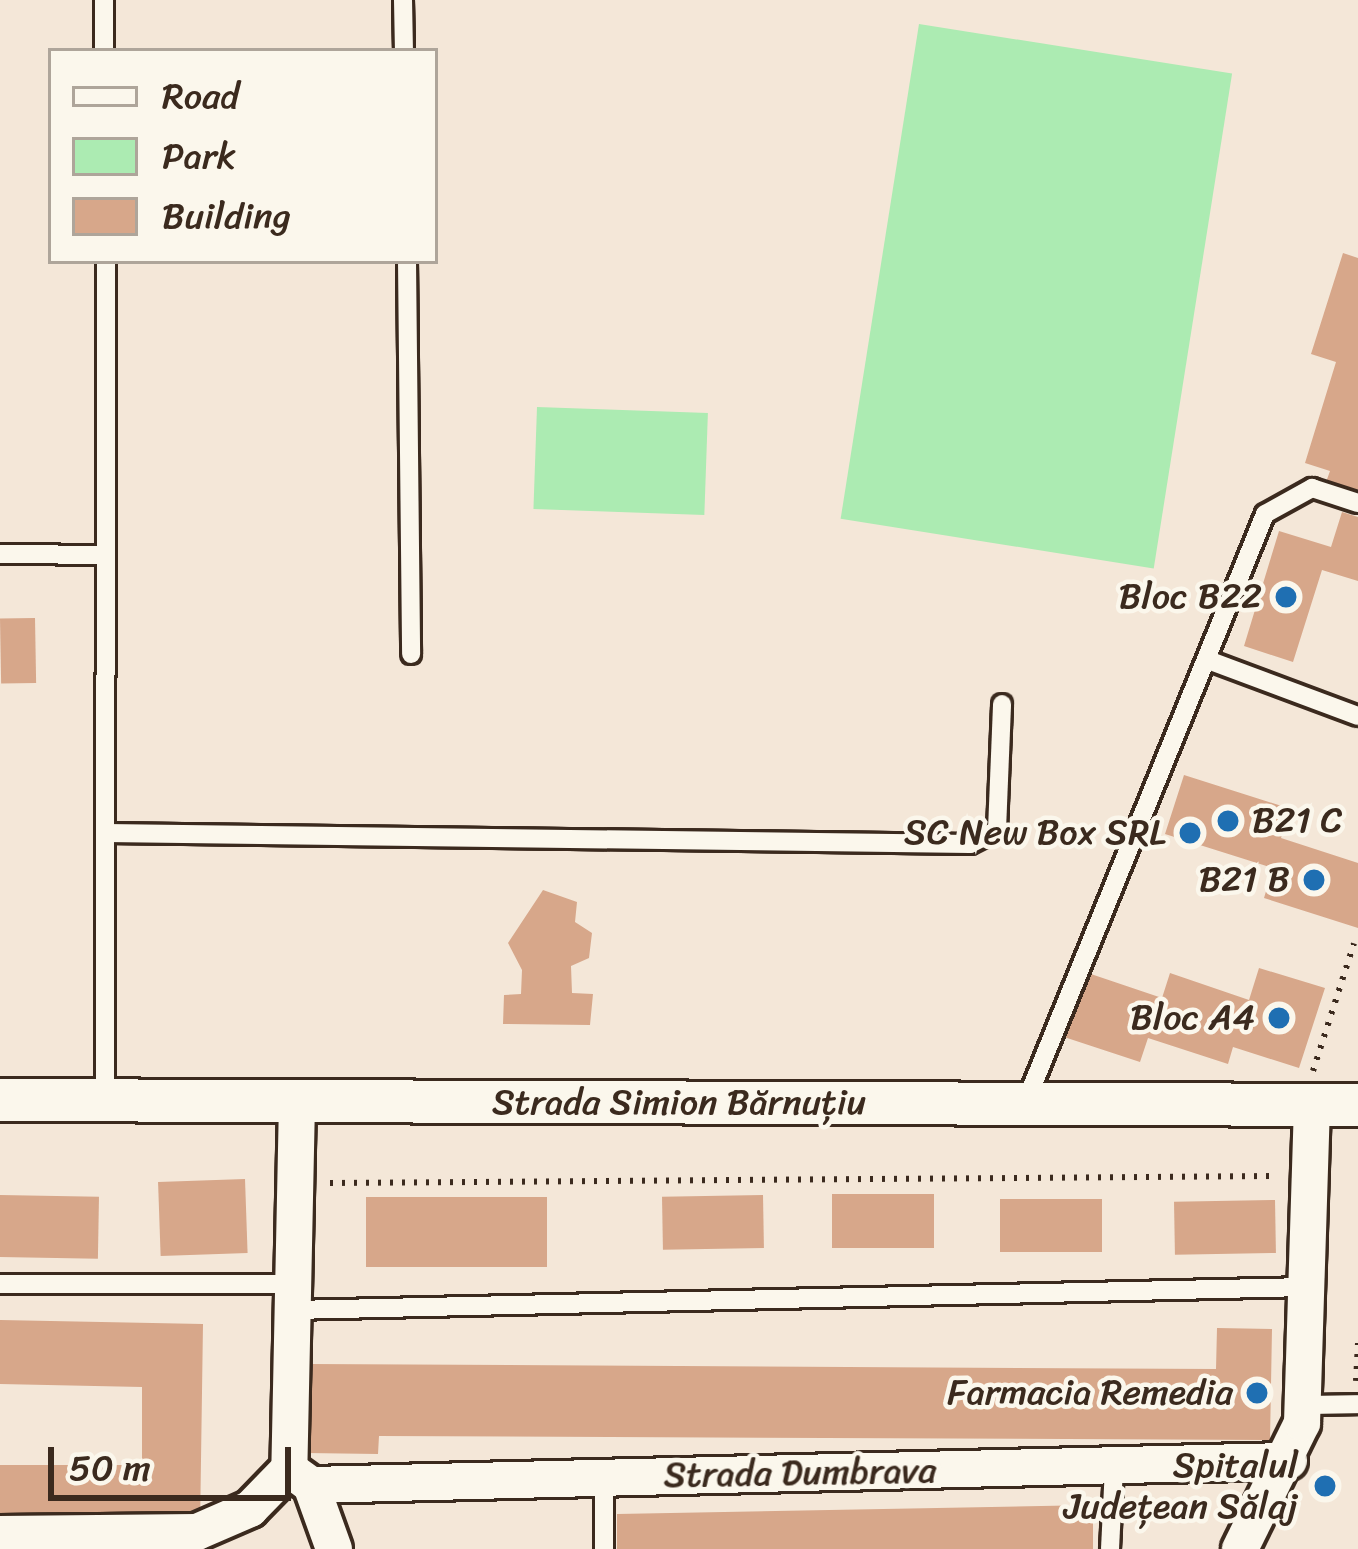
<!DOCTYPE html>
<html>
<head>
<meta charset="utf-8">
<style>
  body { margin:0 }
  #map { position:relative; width:1358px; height:1549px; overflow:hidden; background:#f4e7d8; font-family:Sriracha,sans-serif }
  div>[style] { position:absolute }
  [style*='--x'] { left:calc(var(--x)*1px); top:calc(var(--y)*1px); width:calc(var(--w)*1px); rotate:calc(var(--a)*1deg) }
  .green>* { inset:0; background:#acebb2; transform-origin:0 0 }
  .building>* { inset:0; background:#d7a78a; transform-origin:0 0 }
  .path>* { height:6px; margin-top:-3px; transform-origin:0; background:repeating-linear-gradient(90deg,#3b2a1e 0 3px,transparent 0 12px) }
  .roads { filter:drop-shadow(3px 0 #3b2a1e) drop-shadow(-3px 0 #3b2a1e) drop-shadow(0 3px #3b2a1e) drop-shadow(0 -3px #3b2a1e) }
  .service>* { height:18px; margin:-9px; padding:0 9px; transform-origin:9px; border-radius:9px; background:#fbf7ec }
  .minor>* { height:36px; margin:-18px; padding:0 18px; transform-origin:18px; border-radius:18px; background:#fbf7ec }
  .tertiary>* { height:42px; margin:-21px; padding:0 21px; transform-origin:21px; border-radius:21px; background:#fbf7ec }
  .dots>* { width:33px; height:33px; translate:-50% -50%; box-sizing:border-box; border:6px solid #fbf7ec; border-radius:50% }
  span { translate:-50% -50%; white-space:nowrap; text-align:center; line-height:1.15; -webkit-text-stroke:9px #fbf7ec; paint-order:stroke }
  .poi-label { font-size:36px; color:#3b2a1e }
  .right { translate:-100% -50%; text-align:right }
  .left { translate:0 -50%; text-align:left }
  .street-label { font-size:36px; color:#3b2a1e }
  .legend { position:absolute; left:48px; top:48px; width:390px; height:216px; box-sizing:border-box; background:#fbf7ec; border:3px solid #aea59a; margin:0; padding:15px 21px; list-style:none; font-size:36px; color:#3b2a1e }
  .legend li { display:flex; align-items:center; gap:24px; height:60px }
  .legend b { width:60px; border:3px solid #aea59a }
  .scale { position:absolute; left:48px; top:1447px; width:243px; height:54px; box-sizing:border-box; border:6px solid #3b2a1e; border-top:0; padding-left:15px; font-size:36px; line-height:42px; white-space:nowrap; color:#3b2a1e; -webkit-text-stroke:9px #fbf7ec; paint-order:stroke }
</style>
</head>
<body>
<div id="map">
  <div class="green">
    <div style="left:919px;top:24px;width:317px;height:501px;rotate:9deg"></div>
    <div style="left:537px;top:407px;width:171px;height:102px;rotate:2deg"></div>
  </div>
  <div class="building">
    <div style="clip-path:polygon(1343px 253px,1358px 258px,1358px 495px,1325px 485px,1330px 471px,1305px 463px,1336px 362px,1311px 354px)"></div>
    <div style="clip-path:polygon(1342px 512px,1358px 517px,1358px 581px,1322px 570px,1293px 662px,1244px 646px,1279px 531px,1331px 547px)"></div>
    <div style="left:35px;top:618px;width:65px;height:35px;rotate:89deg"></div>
    <div style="clip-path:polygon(1184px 775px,1291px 809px,1281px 838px,1358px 863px,1358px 928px,1264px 898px,1273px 868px,1165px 834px)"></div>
    <div style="clip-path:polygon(543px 890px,577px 902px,575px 922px,592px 933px,589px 958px,571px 966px,572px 993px,593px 994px,590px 1025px,503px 1024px,504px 995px,521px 994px,522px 970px,508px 943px)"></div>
    <div style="clip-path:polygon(1259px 968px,1325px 988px,1299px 1068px,1233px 1047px,1228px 1064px,1148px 1038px,1140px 1062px,1061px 1036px,1082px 971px,1162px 998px,1170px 973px,1249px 1000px)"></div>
    <div style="left:245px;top:1179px;width:74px;height:87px;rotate:88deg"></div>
    <div style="left:934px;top:1194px;width:54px;height:102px;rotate:90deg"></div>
    <div style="left:0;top:1195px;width:99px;height:62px;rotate:1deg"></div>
    <div style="left:763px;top:1195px;width:53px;height:101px;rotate:89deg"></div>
    <div style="left:547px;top:1197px;width:70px;height:181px;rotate:90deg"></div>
    <div style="left:1102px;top:1199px;width:53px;height:102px;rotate:90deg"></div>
    <div style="left:1275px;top:1200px;width:53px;height:101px;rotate:89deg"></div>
    <div style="clip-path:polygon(0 1320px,203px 1324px,200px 1529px,0 1528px,0 1465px,142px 1465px,142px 1387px,0 1384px)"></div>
    <div style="clip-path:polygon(1217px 1328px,1272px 1329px,1270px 1440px,379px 1436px,378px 1454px,306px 1453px,309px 1364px,1216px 1369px)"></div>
    <div style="clip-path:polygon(1093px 1505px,1093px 1549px,617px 1549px,617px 1514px)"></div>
  </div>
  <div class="path">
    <div style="--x:1313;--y:1071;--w:134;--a:-72.2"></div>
    <div style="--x:330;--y:1183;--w:947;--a:-0.42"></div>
    <div style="--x:1356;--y:1381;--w:38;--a:-87"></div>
  </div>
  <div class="roads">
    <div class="service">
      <div style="--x:104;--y:0;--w:51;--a:90"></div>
      <div style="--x:403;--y:0;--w:51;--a:88.9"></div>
      <div style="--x:407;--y:261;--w:393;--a:89.4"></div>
      <div style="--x:0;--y:554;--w:106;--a:0.5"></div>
      <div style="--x:1208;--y:660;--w:160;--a:20.5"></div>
      <div style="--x:106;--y:833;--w:864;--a:0.73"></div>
      <div style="--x:970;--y:844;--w:30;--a:-27"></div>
      <div style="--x:997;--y:830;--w:126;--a:-87.7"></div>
      <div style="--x:105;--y:1100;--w:839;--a:-89.93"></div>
      <div style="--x:1025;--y:1104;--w:637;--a:-67.86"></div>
      <div style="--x:1265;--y:514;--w:54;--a:-29"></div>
      <div style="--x:1312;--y:488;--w:48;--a:18.1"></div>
      <div style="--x:0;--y:1284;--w:293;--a:0"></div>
      <div style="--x:293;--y:1310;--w:1015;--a:-1.3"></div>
      <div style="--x:1303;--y:1405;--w:55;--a:-1"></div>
      <div style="--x:604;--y:1549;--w:71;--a:-90"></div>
      <div style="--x:1110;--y:1549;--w:83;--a:-87.2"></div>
    </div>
    <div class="minor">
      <div style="--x:297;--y:1102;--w:367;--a:91.2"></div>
      <div style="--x:289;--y:1469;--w:27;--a:36"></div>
      <div style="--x:311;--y:1485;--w:68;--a:70.2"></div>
      <div style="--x:311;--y:1485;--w:978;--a:-1.41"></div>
      <div style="--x:0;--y:1534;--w:197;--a:-0.6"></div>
      <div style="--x:197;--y:1532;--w:58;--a:-23.5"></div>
      <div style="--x:250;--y:1509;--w:56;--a:-45.7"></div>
      <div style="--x:1240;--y:1549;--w:140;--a:-63.8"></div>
      <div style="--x:1302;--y:1423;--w:319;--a:-88.2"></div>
    </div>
    <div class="tertiary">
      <div style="--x:0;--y:1100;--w:1358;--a:0.21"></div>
    </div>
  </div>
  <div class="dots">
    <div style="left:1286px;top:597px;background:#1f6fb2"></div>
    <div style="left:1228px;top:821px;background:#1f6fb2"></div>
    <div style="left:1190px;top:833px;background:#1f6fb2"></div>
    <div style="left:1314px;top:880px;background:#1f6fb2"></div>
    <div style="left:1279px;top:1018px;background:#1f6fb2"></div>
    <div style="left:1257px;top:1393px;background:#1f6fb2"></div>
    <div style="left:1325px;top:1486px;background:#1f6fb2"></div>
  </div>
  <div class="poi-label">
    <span class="right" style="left:1262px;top:597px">Bloc B22</span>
    <span class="left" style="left:1252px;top:821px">B21 C</span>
    <span class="right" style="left:1166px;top:833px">SC New Box SRL</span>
    <span class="right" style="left:1290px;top:880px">B21 B</span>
    <span class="right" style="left:1255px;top:1018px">Bloc A4</span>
    <span class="right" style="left:1233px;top:1393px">Farmacia Remedia</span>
    <span class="right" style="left:1298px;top:1486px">Spitalul<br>Județean Sălaj</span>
  </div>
  <div class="street-label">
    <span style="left:679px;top:1103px">Strada Simion Bărnuțiu</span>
    <span style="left:800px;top:1473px;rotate:-1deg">Strada Dumbrava</span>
  </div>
  <ul class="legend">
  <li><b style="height:15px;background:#fbf7ec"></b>Road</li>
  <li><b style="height:33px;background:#acebb2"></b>Park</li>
  <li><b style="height:33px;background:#d7a78a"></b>Building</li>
  </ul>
  <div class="scale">50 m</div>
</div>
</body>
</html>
